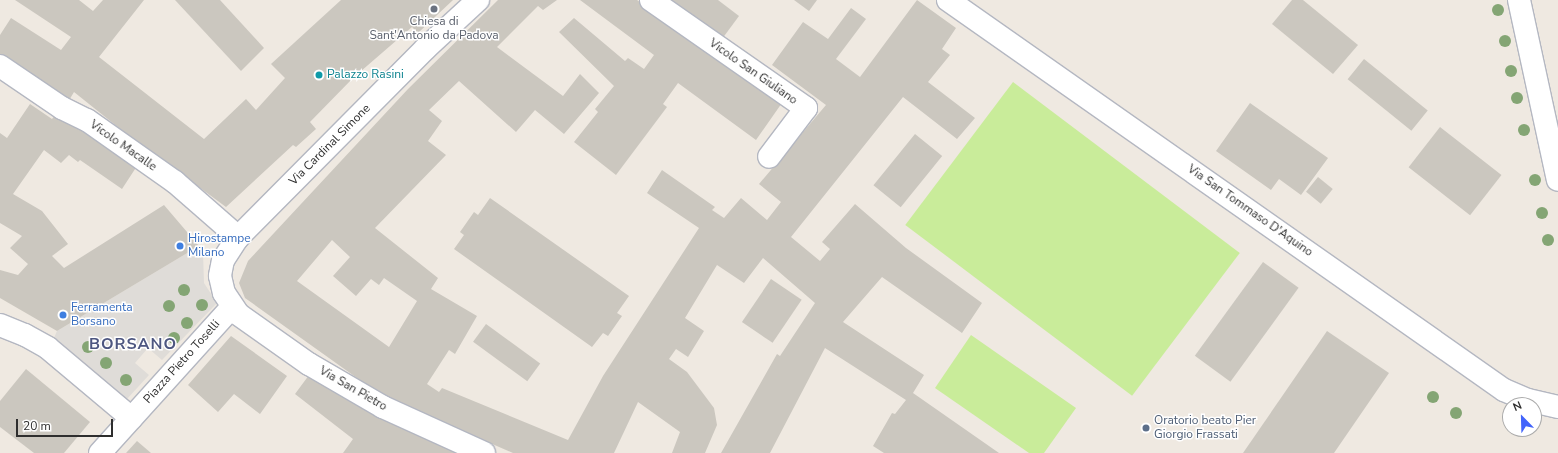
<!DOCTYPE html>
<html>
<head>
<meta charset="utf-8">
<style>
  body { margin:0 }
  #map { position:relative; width:1558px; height:453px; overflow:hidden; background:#efe9e1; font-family:"Nunito Sans",sans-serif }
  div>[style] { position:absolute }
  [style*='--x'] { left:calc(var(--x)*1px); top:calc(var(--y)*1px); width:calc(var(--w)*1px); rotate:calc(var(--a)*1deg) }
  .pitch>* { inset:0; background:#c9ec9a; transform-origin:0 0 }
  .plaza>* { inset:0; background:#dfdcd8 }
  .building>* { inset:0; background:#cbc7bf; transform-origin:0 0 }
  .roads { filter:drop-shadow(1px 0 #b4b7c1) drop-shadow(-1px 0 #b4b7c1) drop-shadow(0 1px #b4b7c1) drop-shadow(0 -1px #b4b7c1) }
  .minor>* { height:22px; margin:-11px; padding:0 11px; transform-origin:11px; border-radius:11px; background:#fff }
  .trees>* { width:12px; height:12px; margin:-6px; border-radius:50%; background:#84a574 }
  .dots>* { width:11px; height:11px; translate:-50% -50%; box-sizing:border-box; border:2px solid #fff; border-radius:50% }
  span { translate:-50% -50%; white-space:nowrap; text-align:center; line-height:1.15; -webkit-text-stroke:3px #fff; paint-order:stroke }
  .worship-label { font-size:12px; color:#5b616d }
  .street-label { font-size:12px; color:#2e2e2e }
  .culture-label { font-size:12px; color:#0d838f }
  .left { translate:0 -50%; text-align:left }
  .shop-label { font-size:12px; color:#366cbe }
  .service-label { font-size:12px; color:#4e5e75 }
  .district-label { font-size:16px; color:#4d5680; font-weight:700; letter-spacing:1px }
  .north { position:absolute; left:1502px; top:397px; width:40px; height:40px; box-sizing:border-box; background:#fff; border:1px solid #ababab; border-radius:50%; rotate:337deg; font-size:11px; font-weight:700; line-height:16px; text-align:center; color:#2e2e2e }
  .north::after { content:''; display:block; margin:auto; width:14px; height:18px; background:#4264fb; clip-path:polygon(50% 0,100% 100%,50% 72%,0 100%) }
  .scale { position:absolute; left:16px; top:419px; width:97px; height:18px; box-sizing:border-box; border:2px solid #2e2e2e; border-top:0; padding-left:5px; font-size:12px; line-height:14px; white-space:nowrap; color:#2e2e2e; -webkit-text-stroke:3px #fff; paint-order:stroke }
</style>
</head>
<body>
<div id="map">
  <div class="pitch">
    <div style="left:1013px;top:82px;width:284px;height:179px;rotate:37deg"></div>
    <div style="clip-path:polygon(971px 335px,1076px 408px,1044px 453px,1029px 453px,935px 388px)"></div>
  </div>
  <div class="plaza">
    <div style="clip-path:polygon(199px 246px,203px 252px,204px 283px,217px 303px,162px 360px,148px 348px,135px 363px,149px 375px,127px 399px,54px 338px,57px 331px)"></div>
  </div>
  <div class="building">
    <div style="clip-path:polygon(15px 0,79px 0,93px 11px,103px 0,144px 0,99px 57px,204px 139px,246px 99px,256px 110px,285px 78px,271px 64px,341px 0,453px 0,418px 33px,412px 27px,353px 78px,310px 122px,316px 129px,296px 147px,293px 145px,226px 207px,161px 159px,159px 160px,74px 92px,68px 102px,0 58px,0 35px,11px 18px,61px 50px,71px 37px)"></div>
    <div style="clip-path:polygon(175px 0,220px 0,264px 48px,241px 71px)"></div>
    <div style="clip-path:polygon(evenodd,498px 0,557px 0,543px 10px,538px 6px,497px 47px,563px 96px,580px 74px,599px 93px,564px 134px,535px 110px,516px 132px,459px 81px,429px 110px,442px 121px,428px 141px,446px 155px,375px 228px,438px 278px,431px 289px,477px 316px,455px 354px,449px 350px,427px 384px,439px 392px,442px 388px,568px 440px,603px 376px,699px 228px,647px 193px,662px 170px,715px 207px,712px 210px,724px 218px,741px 198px,767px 220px,781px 202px,759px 184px,826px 105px,772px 65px,803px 22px,828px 39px,851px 8px,866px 19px,836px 59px,860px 77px,917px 0,956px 28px,942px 49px,950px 55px,928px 82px,975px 118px,957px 139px,903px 97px,791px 237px,820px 261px,830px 249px,822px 242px,855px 204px,906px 248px,982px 303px,962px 333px,882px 277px,843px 322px,924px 375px,913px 393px,999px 453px,884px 453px,873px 446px,892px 413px,895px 414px,906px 400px,825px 348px,770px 453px,721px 453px,777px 354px,780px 356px,815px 303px,763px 258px,744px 283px,717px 265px,685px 318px,704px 331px,688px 357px,676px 349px,669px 359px,687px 372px,714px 408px,717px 425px,705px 453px,672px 453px,680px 432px,638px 402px,614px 453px,513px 453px,396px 402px,364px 383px,245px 298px,239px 283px,248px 261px,408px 89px,498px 0,332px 240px,350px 257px,333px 276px,356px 296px,371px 279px,379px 285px,384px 278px,417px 301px,389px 347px,297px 281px,332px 240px)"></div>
    <div style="clip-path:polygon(580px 0,637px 0,784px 100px,756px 140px,678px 83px,663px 104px,667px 107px,616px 175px,574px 142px,598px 112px,595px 109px,614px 86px,559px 32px,574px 18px,625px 61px,628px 58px,644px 69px,654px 55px)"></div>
    <div style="clip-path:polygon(667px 0,718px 0,739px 16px,722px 39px)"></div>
    <div style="clip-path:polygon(794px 0,817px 0,809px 11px)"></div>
    <div style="clip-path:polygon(1292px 0,1303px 0,1358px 45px,1333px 74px,1272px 24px)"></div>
    <div style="left:1364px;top:59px;width:82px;height:26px;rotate:39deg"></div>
    <div style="clip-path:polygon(1250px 103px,1328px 158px,1301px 195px,1279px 179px,1271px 190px,1216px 151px)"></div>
    <div style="clip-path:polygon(30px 104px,52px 119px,56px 114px,137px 166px,122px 189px,80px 160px,78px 162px,69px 155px,61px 163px,44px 150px,13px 194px,42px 211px,68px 244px,52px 256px,64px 268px,164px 205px,199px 246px,57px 331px,0 298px,0 270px,18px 275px,28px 264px,10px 248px,22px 236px,0 223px,0 133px,7px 138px)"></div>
    <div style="left:1440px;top:127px;width:78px;height:51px;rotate:38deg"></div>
    <div style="left:915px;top:134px;width:35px;height:66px;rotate:39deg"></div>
    <div style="left:1318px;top:177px;width:19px;height:19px;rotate:39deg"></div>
    <div style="clip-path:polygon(490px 198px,629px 296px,617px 313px,622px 316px,608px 336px,603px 333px,592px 347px,454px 249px,464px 235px,460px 232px,474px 212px,478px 215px)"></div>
    <div style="left:1263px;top:262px;width:44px;height:116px;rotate:36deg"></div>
    <div style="left:771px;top:279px;width:37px;height:52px;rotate:34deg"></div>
    <div style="left:486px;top:324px;width:67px;height:22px;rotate:36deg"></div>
    <div style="clip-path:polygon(1327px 331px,1389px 373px,1334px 453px,1243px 453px)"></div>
    <div style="clip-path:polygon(231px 336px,287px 376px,260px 414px,234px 394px,218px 412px,188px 385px)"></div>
    <div style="clip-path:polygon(26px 369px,90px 422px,64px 453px,34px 453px,0 427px,0 401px)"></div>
    <div style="clip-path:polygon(312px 371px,466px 453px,343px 453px,353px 439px,295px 394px)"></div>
    <div style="clip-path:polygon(137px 441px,151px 453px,126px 453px)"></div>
  </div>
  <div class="roads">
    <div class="minor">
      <div style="--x:478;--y:0;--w:71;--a:137.3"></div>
      <div style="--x:426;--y:48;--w:267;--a:134.8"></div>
      <div style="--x:238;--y:237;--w:27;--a:123"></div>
      <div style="--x:223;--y:260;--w:16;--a:101"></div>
      <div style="--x:220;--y:276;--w:17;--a:77"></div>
      <div style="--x:224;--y:293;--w:25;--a:56"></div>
      <div style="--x:238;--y:314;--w:87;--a:35.2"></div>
      <div style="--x:309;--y:364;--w:86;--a:30.2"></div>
      <div style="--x:383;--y:407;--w:111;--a:24.5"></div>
      <div style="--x:651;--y:0;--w:189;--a:34.9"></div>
      <div style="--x:806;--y:108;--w:61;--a:127.1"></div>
      <div style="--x:948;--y:0;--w:679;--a:35.05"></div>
      <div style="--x:1504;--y:390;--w:26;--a:23"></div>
      <div style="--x:1528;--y:400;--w:31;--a:13"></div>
      <div style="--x:1519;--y:0;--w:184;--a:77.8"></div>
      <div style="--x:0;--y:66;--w:75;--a:34.1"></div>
      <div style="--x:62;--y:108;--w:28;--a:26"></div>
      <div style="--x:87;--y:120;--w:108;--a:35.2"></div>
      <div style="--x:175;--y:182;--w:84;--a:41.1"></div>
      <div style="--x:0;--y:325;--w:27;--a:22"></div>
      <div style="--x:25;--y:335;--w:26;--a:29"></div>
      <div style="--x:48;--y:348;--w:109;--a:40.1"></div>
      <div style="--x:100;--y:453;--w:197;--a:-47.9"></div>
    </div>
  </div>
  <div class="trees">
    <div style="left:1498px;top:10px"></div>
    <div style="left:1505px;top:41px"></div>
    <div style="left:1511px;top:71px"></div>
    <div style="left:1517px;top:98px"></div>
    <div style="left:1524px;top:130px"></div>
    <div style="left:1535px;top:180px"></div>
    <div style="left:1542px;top:213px"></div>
    <div style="left:1548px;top:240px"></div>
    <div style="left:184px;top:290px"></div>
    <div style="left:202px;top:305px"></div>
    <div style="left:169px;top:306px"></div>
    <div style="left:187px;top:323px"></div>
    <div style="left:174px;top:338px"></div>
    <div style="left:88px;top:347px"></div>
    <div style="left:106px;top:363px"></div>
    <div style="left:126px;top:380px"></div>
    <div style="left:1433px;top:397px"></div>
    <div style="left:1456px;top:413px"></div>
  </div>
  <div class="dots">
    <div style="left:434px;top:9px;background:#6b7280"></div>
    <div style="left:319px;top:75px;background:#0f9aa8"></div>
    <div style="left:180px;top:246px;background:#3f7fe0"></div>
    <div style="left:63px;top:315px;background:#3f7fe0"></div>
    <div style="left:1146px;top:428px;background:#5c6f8a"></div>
  </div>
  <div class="worship-label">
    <span style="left:434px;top:29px">Chiesa di<br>Sant'Antonio da Padova</span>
  </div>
  <div class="street-label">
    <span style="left:753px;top:72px;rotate:35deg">Vicolo San Giuliano</span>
    <span style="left:330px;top:145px;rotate:-45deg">Via Cardinal Simone</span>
    <span style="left:123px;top:146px;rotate:35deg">Vicolo Macalle</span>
    <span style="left:1250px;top:211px;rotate:35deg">Via San Tommaso D'Aquino</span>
    <span style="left:182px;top:362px;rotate:-48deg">Piazza Pietro Toselli</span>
    <span style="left:353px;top:389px;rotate:30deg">Via San Pietro</span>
  </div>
  <div class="culture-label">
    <span class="left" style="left:327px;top:75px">Palazzo Rasini</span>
  </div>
  <div class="shop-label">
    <span class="left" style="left:188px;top:246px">Hirostampe<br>Milano</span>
    <span class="left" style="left:71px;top:315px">Ferramenta<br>Borsano</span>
  </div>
  <div class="service-label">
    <span class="left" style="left:1154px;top:428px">Oratorio beato Pier<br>Giorgio Frassati</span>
  </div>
  <div class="district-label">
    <span style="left:133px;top:344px">BORSANO</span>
  </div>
  <div class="north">N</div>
  <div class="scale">20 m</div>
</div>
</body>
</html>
